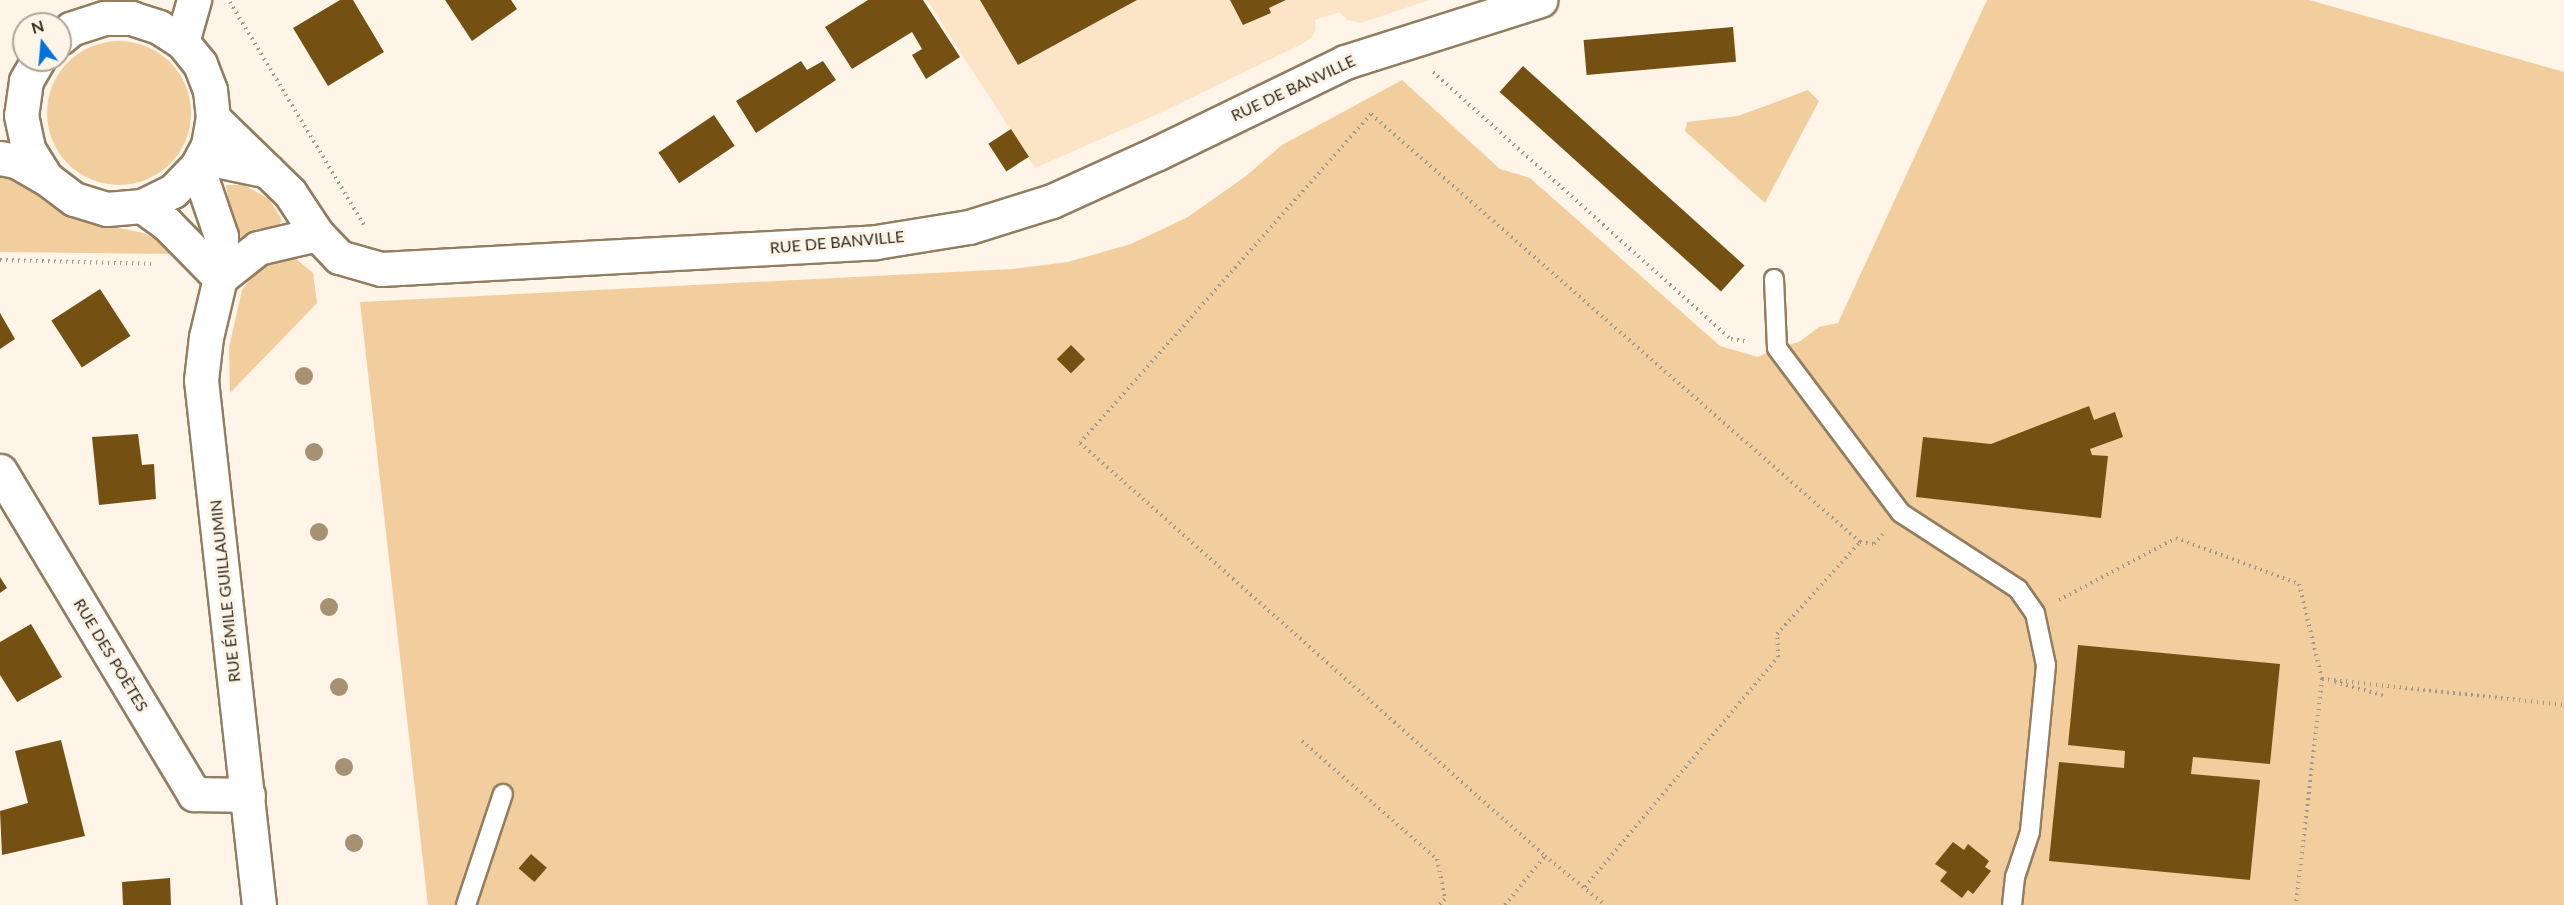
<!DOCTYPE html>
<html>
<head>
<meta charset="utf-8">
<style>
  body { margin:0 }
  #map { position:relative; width:2564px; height:905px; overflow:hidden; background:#fef4e8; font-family:Lato,sans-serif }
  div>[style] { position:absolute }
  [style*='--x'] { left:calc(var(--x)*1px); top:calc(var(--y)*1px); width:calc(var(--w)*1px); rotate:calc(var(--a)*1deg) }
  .built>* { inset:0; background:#fce5c7 }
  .green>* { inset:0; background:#f2ce9e }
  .round { border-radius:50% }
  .building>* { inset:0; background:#755013; transform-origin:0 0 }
  .path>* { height:4px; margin-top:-2px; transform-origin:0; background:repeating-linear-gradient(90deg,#a1988c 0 1.5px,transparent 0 6px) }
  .roads { filter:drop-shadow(2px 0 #927d60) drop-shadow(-2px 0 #927d60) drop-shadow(0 2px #927d60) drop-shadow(0 -2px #927d60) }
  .lane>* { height:18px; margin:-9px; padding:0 9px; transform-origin:9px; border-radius:9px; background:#fff }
  .street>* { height:33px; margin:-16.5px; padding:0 16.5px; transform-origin:16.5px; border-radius:16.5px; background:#fff }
  .secondary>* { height:33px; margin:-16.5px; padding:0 16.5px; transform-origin:16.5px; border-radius:16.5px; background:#fff }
  .trees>* { width:18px; height:18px; margin:-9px; border-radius:50%; background:#a69273 }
  span { translate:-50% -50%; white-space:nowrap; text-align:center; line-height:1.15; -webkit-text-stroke:6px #fef4e8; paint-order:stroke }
  .street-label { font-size:16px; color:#352c20 }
  .north { position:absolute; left:12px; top:12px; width:60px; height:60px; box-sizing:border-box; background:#fef4e8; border:2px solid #aea498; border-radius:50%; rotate:344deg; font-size:16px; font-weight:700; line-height:24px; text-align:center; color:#352c20 }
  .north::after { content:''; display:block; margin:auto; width:21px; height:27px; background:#0372d9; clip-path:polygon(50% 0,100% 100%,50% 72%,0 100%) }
</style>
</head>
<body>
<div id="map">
  <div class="built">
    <div style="clip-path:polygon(927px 0,1429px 0,1361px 23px,1347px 20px,1340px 12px,1315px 20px,1316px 29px,1312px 37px,1302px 44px,1158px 114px,1035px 168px)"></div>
  </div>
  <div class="green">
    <div style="clip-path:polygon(1987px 0,2309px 0,2564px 72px,2564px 905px,428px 905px,360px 302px,1012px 269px,1068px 262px,1131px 244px,1188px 217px,1246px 176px,1282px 145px,1402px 80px,1500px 169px,1530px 178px,1720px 346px,1758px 357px,1777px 348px,1799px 342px,1819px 327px,1838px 323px)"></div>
    <div class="round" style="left:47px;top:41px;width:144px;height:144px"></div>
    <div style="clip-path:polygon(1808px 90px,1819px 101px,1765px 203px,1685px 131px,1687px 122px,1738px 116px)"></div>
    <div style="clip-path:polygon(0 172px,14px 176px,45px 202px,71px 218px,143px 233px,176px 247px,177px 254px,0 252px)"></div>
    <div style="clip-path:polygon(226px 185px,244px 185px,269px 199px,282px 220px,278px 227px,256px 229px,235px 241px)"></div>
    <div style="clip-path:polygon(295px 258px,313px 273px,317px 303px,230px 393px,229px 347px,242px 290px,262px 264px)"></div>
  </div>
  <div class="building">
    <div style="clip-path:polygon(340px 0,353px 0,384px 52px,328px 86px,293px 28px)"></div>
    <div style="clip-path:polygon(445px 0,511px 0,517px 9px,472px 41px)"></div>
    <div style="clip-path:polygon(868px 0,923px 0,960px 57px,926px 79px,912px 55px,922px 49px,912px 32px,852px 69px,825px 27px)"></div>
    <div style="clip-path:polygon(980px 0,1137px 0,1018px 65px)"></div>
    <div style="clip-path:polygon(1230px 0,1286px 0,1269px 8px,1271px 13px,1243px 25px)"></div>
    <div style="left:1733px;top:27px;width:35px;height:150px;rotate:85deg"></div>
    <div style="clip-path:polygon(801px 61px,807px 70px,823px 61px,836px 80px,756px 133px,736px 101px)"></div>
    <div style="left:1523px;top:66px;width:298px;height:35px;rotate:42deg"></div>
    <div style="left:714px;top:115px;width:37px;height:67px;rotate:56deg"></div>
    <div style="left:1011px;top:129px;width:33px;height:27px;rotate:57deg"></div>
    <div style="left:100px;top:289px;width:56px;height:58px;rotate:57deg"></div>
    <div style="clip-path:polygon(0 313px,15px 339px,0 349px)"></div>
    <div style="left:1071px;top:345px;width:20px;height:20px;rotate:45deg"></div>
    <div style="clip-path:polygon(2089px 406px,2094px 420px,2115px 412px,2123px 437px,2090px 449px,2092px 455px,2108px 456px,2101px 518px,1916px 497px,1923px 437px,1991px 444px)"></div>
    <div style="clip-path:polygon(138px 434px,142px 465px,154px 464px,156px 499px,99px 505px,92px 437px)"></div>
    <div style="clip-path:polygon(0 577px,7px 588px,0 593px)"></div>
    <div style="clip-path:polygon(31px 624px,62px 677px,17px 702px,0 675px,0 642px)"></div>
    <div style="clip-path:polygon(2078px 645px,2280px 664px,2270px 764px,2193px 757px,2191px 774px,2260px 780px,2250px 880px,2049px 861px,2059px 762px,2124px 768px,2125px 751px,2068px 745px)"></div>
    <div style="clip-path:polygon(61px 740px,85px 836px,2px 855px,0 811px,28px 803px,15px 751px)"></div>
    <div style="clip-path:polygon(1953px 842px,1964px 850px,1968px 844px,1989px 861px,1985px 867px,1991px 871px,1973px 894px,1968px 890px,1962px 898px,1940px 881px,1947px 872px,1935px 864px)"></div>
    <div style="left:531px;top:854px;width:21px;height:19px;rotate:41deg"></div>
    <div style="clip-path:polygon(170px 878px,171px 905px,123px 905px,122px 882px)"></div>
  </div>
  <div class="path">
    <div style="--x:230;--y:2;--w:262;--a:59"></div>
    <div style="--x:1433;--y:72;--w:400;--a:41.9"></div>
    <div style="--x:1731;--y:339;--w:18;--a:9"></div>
    <div style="--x:0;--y:260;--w:155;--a:1.5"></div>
    <div style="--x:1860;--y:542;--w:14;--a:8"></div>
    <div style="--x:1874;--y:544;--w:13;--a:-48"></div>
    <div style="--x:2059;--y:600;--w:132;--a:-27.9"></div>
    <div style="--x:2176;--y:538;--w:131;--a:20.5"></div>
    <div style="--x:2299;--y:584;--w:98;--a:76.4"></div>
    <div style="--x:2322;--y:679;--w:227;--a:96.6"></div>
    <div style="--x:2322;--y:679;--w:243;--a:6.1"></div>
    <div style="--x:2335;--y:682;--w:53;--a:15.4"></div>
    <div style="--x:1302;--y:741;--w:179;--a:41.2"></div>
    <div style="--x:1437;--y:859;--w:41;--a:78.7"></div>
    <div style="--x:1445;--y:899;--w:8;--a:135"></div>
    <div style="--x:1585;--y:887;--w:300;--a:-50"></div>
    <div style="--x:1778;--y:657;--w:23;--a:-92"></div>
    <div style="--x:1777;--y:634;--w:124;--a:-47.9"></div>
    <div style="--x:1860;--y:542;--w:650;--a:-138.81"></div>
    <div style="--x:1371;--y:114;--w:439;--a:131.5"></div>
    <div style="--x:1080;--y:443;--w:622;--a:41.61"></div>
    <div style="--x:1545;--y:856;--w:77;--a:39.2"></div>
    <div style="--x:1505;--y:905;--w:63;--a:-50.8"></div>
  </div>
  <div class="roads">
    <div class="lane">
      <div style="--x:1774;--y:279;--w:69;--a:87.5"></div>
      <div style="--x:1777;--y:348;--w:206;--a:53.1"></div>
      <div style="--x:1901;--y:513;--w:140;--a:33"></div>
      <div style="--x:2018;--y:589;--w:29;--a:55"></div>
      <div style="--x:2035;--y:613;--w:53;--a:78.1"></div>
      <div style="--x:2046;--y:665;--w:168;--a:95.5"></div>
      <div style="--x:2030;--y:832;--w:47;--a:108.4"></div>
      <div style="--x:2015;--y:877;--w:28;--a:96"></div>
      <div style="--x:466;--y:905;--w:117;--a:-71.6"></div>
    </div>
    <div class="street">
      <div style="--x:213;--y:118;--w:107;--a:44.2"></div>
      <div style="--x:290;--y:193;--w:49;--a:56.6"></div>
      <div style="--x:317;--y:234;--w:32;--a:46"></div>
      <div style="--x:339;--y:257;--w:44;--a:15.9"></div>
      <div style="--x:381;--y:269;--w:496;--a:-3.1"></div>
      <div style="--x:876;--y:242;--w:94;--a:-9.2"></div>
      <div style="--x:969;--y:227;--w:87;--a:-17.4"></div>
      <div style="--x:1052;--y:201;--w:116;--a:-24.4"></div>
      <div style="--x:1158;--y:153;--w:208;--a:-25.9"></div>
      <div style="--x:1345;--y:62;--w:205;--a:-17.6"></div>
      <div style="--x:202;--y:157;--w:67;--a:12"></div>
      <div style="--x:220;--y:278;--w:48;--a:-38.3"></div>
      <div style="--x:258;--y:248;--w:61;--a:-13.3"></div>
      <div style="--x:0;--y:471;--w:377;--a:59"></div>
      <div style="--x:194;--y:794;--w:54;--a:1.1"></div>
    </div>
    <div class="secondary">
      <div style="--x:182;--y:42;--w:44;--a:-74.1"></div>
      <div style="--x:38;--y:60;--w:24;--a:120"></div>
      <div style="--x:26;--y:81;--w:34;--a:98"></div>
      <div style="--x:21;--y:115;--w:35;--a:78"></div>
      <div style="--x:28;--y:149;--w:34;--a:58"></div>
      <div style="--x:46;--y:178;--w:35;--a:37"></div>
      <div style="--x:74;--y:199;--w:34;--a:17"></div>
      <div style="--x:107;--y:209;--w:35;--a:-5"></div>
      <div style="--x:142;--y:206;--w:34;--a:-26"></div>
      <div style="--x:173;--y:191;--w:35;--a:-46"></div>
      <div style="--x:197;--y:166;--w:24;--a:-62"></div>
      <div style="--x:208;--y:145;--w:27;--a:-80"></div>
      <div style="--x:213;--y:118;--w:28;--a:-96"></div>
      <div style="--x:210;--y:90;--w:28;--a:-111"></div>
      <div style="--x:200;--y:64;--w:28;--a:-129"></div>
      <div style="--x:182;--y:42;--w:27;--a:-147"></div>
      <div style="--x:159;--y:27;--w:28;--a:-162"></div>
      <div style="--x:132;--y:18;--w:28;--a:180"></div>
      <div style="--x:104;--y:18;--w:35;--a:162"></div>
      <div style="--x:71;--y:29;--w:14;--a:141"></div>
      <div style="--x:0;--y:158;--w:16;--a:11"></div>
      <div style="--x:16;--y:161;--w:34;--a:30"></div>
      <div style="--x:197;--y:166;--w:74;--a:71.1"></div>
      <div style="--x:221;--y:236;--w:42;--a:91.4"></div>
      <div style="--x:220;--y:278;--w:61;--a:103.3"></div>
      <div style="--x:206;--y:337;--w:43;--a:96.6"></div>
      <div style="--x:201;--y:380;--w:528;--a:83.7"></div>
      <div style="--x:142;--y:206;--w:31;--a:36"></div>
      <div style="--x:167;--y:224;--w:76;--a:45.5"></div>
    </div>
  </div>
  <div class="trees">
    <div style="left:304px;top:376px"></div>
    <div style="left:314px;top:452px"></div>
    <div style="left:319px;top:532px"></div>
    <div style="left:329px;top:607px"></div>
    <div style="left:339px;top:687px"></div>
    <div style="left:344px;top:767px"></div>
    <div style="left:354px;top:843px"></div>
  </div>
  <div class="street-label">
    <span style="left:1293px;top:88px;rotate:-25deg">RUE DE BANVILLE</span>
    <span style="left:837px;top:242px;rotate:-5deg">RUE DE BANVILLE</span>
    <span style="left:225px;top:591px;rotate:-96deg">RUE ÉMILE GUILLAUMIN</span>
    <span style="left:111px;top:655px;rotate:59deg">RUE DES POÈTES</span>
  </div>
  <div class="north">N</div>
</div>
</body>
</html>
